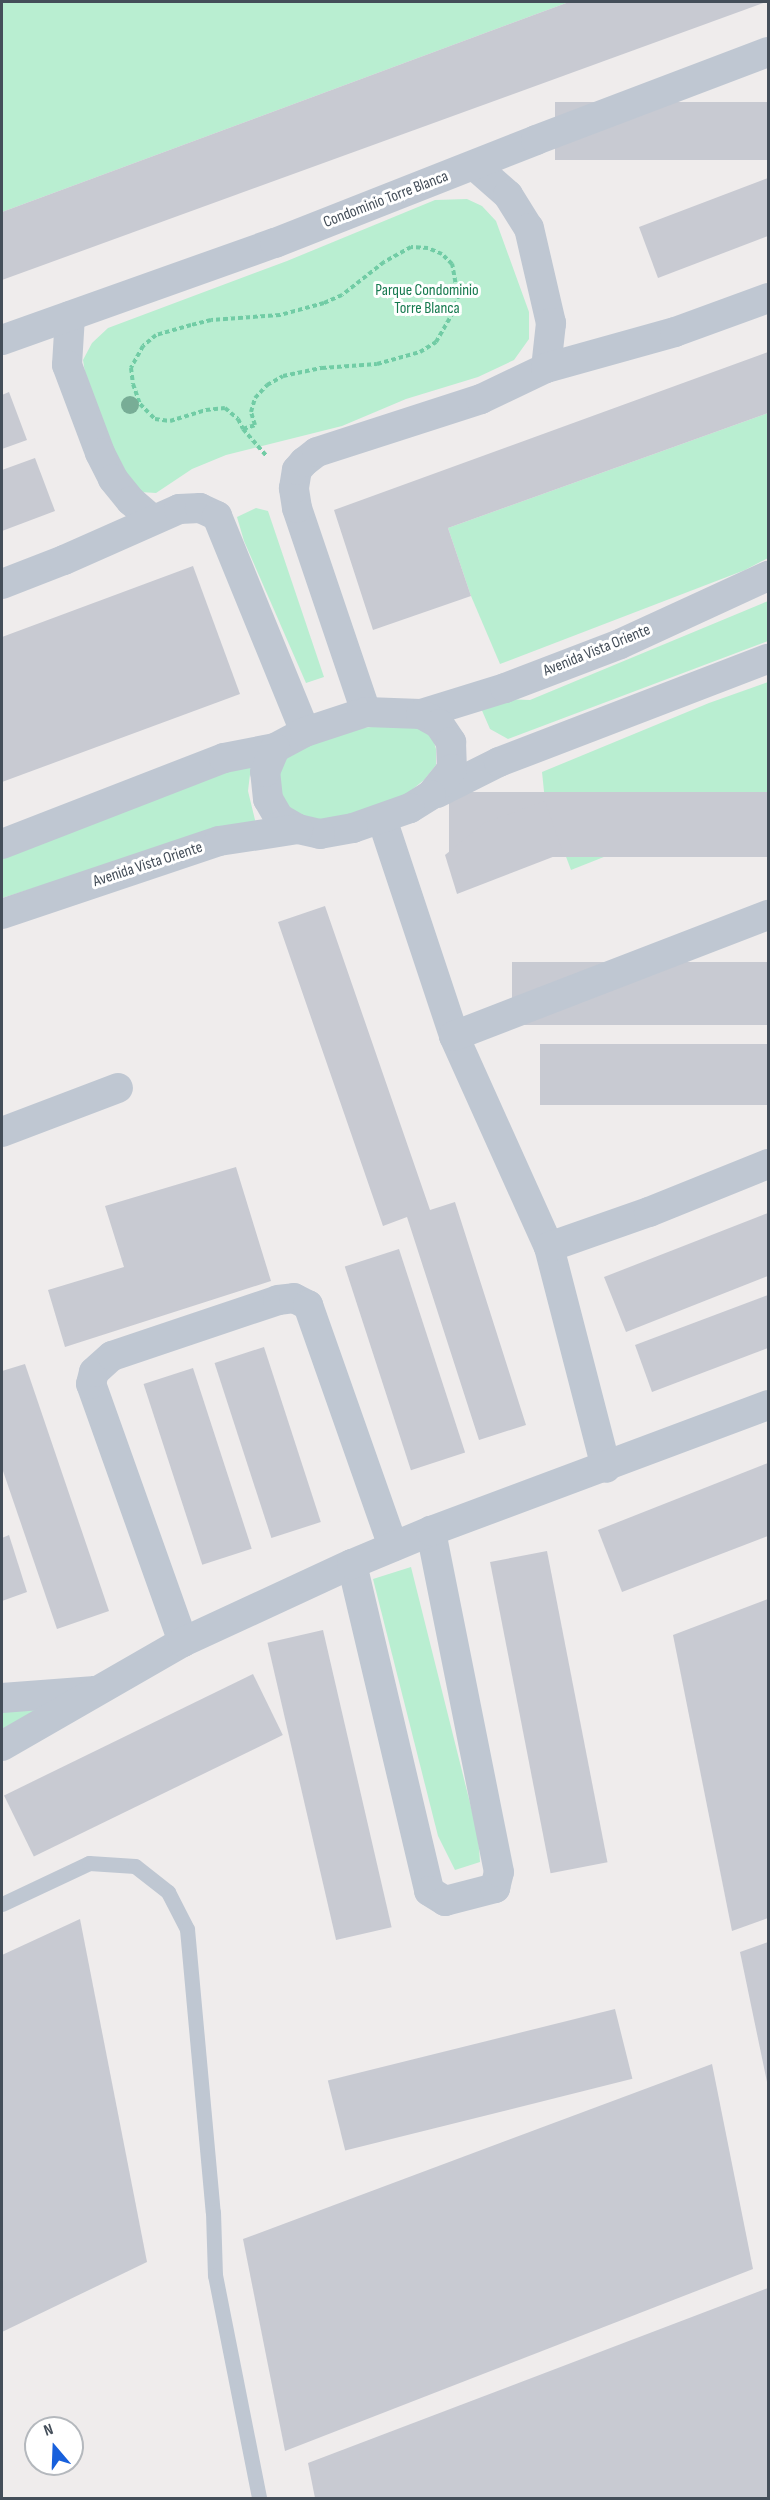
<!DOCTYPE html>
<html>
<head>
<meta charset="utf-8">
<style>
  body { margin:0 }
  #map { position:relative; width:770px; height:2500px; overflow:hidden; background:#efecec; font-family:"Sofia Sans Condensed",sans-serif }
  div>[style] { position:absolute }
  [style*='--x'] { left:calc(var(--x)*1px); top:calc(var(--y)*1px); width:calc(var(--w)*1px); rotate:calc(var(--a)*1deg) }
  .green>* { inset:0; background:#b9eed1 }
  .building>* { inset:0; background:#c8cad2; transform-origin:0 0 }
  .path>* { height:4px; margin-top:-2px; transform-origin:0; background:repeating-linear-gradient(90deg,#71cca5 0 4.5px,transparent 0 7.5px) }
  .lane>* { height:15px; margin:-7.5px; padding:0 7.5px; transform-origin:7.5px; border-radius:7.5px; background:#bfc7d2 }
  .street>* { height:30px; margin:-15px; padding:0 15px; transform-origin:15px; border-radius:15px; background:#bfc7d2 }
  .trees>* { width:18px; height:18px; margin:-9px; border-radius:50%; background:#78ad96 }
  span { translate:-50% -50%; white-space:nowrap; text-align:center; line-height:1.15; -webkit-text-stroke:6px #fff; paint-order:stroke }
  .street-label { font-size:16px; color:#444e59 }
  .park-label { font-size:16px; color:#167a4f }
  .frame { position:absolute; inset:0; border:3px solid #444e59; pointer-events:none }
  .north { position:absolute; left:24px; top:2416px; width:60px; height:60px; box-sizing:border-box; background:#fff; border:2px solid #b4b8bd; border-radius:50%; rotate:341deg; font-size:16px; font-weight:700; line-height:24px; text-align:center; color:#444e59 }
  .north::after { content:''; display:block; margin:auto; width:21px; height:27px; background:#1860dc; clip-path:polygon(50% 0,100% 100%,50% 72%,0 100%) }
</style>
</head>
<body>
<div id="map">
  <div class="green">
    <div style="clip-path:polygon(2px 2px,569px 2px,2px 212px)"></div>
    <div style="clip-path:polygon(467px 199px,482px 206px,496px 221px,529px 312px,529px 339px,514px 360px,478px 377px,406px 399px,342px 426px,226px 455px,192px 469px,156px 493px,140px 492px,122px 469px,87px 385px,83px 360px,92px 343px,108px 328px,287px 261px,435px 200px)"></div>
    <div style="clip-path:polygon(768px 413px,768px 558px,745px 570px,500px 664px,471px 596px,448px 528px)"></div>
    <div style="clip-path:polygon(256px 508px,268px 511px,324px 677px,306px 683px,244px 541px,237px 517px)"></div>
    <div style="clip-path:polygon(768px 601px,768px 641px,508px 739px,490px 729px,480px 706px,503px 699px,530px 700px)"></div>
    <div style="clip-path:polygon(768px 682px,768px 792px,571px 870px,545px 801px,542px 772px,709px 703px)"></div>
    <div style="clip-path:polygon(416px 724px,432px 735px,436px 749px,436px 765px,424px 780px,403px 797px,321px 823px,282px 816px,278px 757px,328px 730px)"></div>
    <div style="clip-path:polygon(251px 766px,248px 791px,256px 824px,205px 834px,2px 898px,2px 857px,224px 771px)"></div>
    <div style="clip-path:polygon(411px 1567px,478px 1835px,480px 1862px,455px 1870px,438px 1836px,373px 1579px)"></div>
    <div style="clip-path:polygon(79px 1697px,2px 1742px,2px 1702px)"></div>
  </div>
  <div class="building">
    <div style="clip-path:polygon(569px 2px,766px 2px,2px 280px,2px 212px)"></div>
    <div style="left:768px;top:102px;width:58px;height:213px;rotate:90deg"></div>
    <div style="clip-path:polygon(768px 178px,768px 236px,658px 278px,639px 227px)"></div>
    <div style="clip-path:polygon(768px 352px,768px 413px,448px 528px,471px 596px,373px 630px,334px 510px)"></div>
    <div style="clip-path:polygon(9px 392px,27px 440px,2px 449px,2px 395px)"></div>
    <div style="clip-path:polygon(35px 458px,55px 511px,2px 531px,2px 470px)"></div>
    <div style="clip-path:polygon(193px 566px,240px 694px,2px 782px,2px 637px)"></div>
    <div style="left:768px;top:792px;width:65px;height:319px;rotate:90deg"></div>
    <div style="clip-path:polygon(545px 801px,563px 853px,457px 894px,445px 855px,484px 823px)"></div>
    <div style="clip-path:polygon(325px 906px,430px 1210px,455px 1202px,526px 1425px,479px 1440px,407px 1217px,383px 1226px,278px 922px)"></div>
    <div style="left:768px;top:962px;width:63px;height:256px;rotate:90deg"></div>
    <div style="left:768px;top:1044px;width:61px;height:228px;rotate:90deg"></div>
    <div style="clip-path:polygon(236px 1167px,271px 1281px,65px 1347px,48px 1290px,124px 1267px,105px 1206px)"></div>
    <div style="clip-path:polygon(768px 1213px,768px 1276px,626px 1332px,604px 1277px)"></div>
    <div style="left:399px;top:1249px;width:214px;height:57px;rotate:72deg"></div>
    <div style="clip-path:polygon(768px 1295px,768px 1348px,652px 1392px,635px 1345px)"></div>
    <div style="left:264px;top:1347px;width:184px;height:52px;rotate:72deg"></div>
    <div style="clip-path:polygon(25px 1364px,109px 1611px,57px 1629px,2px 1468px,2px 1371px)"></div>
    <div style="left:193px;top:1368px;width:190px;height:52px;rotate:72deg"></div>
    <div style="clip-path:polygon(768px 1463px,768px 1536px,622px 1592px,598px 1530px)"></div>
    <div style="clip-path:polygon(9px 1535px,27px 1592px,2px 1601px,2px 1538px)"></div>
    <div style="left:547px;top:1551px;width:317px;height:58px;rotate:79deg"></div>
    <div style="clip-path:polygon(768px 1599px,768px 1918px,732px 1931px,673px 1635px)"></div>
    <div style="left:323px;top:1630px;width:305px;height:57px;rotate:77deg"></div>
    <div style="left:253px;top:1674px;width:68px;height:277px;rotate:64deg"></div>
    <div style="clip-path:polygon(80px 1919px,147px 2262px,2px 2332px,2px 1955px)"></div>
    <div style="clip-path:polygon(768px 1942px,768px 2082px,767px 2082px,740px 1952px)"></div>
    <div style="left:615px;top:2009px;width:72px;height:296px;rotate:76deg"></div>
    <div style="clip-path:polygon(712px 2064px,753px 2269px,285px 2451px,243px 2239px)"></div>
    <div style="clip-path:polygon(768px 2288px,768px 2498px,315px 2498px,308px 2463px)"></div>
  </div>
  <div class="path">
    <div style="--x:243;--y:429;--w:13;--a:-18"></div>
    <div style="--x:255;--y:425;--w:14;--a:-107"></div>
    <div style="--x:251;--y:412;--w:15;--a:-74"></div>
    <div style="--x:255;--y:398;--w:18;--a:-47"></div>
    <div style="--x:267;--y:385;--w:18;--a:-29"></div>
    <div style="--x:283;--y:376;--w:40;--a:-12"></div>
    <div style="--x:322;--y:368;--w:55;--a:-4.2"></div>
    <div style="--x:377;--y:364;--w:45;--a:-15.6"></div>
    <div style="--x:420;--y:352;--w:19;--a:-32"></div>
    <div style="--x:436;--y:342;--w:34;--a:-60"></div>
    <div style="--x:453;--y:313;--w:17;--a:-73"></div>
    <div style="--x:458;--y:297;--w:34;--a:-100"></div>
    <div style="--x:452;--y:264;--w:14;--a:-135"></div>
    <div style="--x:442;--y:254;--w:15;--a:-157"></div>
    <div style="--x:428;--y:248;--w:17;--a:-177"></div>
    <div style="--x:411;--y:247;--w:31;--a:151"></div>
    <div style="--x:384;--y:262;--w:53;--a:141.8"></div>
    <div style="--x:342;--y:295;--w:20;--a:156"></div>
    <div style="--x:324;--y:303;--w:46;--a:164.7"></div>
    <div style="--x:280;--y:315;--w:69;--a:175.9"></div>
    <div style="--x:211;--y:320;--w:21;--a:166"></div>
    <div style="--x:191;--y:325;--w:36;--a:164"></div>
    <div style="--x:156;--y:335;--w:17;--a:140"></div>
    <div style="--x:143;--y:346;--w:25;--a:119"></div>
    <div style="--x:131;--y:368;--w:16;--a:83"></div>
    <div style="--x:133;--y:384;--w:21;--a:71"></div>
    <div style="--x:140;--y:404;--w:21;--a:45"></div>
    <div style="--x:155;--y:419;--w:15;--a:8"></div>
    <div style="--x:170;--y:421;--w:38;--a:-17"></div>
    <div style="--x:206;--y:410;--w:19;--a:-6"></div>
    <div style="--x:225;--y:408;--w:17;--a:40"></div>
    <div style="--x:238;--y:419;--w:11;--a:63"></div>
    <div style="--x:243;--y:429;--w:37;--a:49"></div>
  </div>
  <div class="lane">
    <div style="--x:2;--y:1904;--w:96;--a:-25.2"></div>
    <div style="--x:89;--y:1863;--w:46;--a:3.7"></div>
    <div style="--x:135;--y:1866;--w:42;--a:38.2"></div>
    <div style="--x:168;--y:1892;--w:42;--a:62.8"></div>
    <div style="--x:187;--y:1929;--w:284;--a:84.8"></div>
    <div style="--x:213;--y:2212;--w:63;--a:88.2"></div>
    <div style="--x:215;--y:2275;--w:227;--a:78.8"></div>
  </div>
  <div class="street">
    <div style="--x:475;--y:166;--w:44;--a:41.3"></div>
    <div style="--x:508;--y:195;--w:39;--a:58"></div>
    <div style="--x:529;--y:228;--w:98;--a:77"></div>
    <div style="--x:551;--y:323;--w:45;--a:96.3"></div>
    <div style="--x:70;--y:316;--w:49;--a:93.5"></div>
    <div style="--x:67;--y:365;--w:94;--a:69.4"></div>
    <div style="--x:100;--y:453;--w:29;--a:63"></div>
    <div style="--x:113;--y:479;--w:28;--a:51"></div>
    <div style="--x:131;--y:501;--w:28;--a:41"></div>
    <div style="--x:2;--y:340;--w:290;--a:-19.6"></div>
    <div style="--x:275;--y:243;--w:281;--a:-21.5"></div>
    <div style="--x:536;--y:140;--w:248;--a:-20.8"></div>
    <div style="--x:2;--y:584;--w:66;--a:-21.2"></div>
    <div style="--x:64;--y:560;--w:126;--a:-23.9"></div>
    <div style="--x:179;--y:509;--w:21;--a:-3"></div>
    <div style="--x:200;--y:508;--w:19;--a:25"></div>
    <div style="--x:217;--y:516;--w:233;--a:67.8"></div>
    <div style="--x:366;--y:712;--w:215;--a:-108.7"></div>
    <div style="--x:297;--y:508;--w:20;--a:-99"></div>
    <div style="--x:294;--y:488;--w:18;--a:-81"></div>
    <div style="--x:297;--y:470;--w:11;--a:-49"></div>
    <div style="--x:304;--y:462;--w:16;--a:-38"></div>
    <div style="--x:317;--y:452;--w:172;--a:-17.9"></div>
    <div style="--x:481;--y:399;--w:72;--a:-25.5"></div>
    <div style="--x:546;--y:368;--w:134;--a:-15.6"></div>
    <div style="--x:675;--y:332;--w:99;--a:-20.1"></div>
    <div style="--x:421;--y:714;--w:88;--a:-17.2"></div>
    <div style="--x:505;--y:688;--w:123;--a:-20.9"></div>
    <div style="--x:620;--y:644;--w:163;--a:-24.7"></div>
    <div style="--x:437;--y:793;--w:69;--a:-26.6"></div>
    <div style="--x:499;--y:762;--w:288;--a:-21"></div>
    <div style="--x:382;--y:819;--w:229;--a:71.6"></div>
    <div style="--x:454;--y:1036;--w:231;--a:65.8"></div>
    <div style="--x:549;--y:1247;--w:228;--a:75.5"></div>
    <div style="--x:2;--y:844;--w:238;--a:-21.2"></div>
    <div style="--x:224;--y:758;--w:52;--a:-11.1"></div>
    <div style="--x:275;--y:748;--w:34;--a:-28"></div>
    <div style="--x:305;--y:732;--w:64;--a:-18.2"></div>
    <div style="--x:366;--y:712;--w:55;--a:2.1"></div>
    <div style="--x:421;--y:714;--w:21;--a:29"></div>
    <div style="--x:439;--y:724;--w:22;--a:56"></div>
    <div style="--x:451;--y:742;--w:27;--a:88"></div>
    <div style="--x:452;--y:769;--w:33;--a:129"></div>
    <div style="--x:431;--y:795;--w:25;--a:148"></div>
    <div style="--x:410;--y:808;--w:60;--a:160.7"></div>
    <div style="--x:353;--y:828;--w:34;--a:170"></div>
    <div style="--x:320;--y:834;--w:23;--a:-167"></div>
    <div style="--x:298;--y:829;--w:22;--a:-150"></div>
    <div style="--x:279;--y:818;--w:22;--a:-120"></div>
    <div style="--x:268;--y:799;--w:27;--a:-96"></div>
    <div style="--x:265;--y:772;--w:26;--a:-67"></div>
    <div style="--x:2;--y:914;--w:229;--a:-18.6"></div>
    <div style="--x:219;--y:841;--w:80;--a:-8.6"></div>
    <div style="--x:454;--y:1036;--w:337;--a:-21.1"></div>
    <div style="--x:2;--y:1132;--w:124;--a:-20.8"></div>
    <div style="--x:549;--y:1247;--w:106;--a:-19.3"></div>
    <div style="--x:649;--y:1212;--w:128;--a:-22"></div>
    <div style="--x:352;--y:1564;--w:336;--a:76.7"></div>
    <div style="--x:429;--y:1891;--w:19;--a:32"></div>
    <div style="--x:445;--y:1901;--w:52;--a:-14.6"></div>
    <div style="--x:495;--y:1888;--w:16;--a:-76"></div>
    <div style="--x:499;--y:1872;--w:348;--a:-101.3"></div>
    <div style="--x:183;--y:1642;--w:274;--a:-109.6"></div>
    <div style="--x:91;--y:1384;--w:12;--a:-76"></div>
    <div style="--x:94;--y:1372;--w:24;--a:-42"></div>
    <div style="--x:112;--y:1356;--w:175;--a:-18.6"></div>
    <div style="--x:278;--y:1300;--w:16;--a:-7"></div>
    <div style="--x:294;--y:1298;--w:16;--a:27"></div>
    <div style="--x:308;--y:1305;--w:256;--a:70.6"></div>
    <div style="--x:2;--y:1698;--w:90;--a:-4.4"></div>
    <div style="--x:2;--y:1746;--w:209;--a:-29.9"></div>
    <div style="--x:183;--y:1642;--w:186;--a:-24.8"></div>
    <div style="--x:352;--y:1564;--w:86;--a:-22.7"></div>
    <div style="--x:431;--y:1531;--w:360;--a:-20.5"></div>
  </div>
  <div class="trees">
    <div style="left:130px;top:405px"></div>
  </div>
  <div class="street-label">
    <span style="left:386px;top:200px;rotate:-21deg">Condominio Torre Blanca</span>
    <span style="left:597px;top:651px;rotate:-22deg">Avenida Vista Oriente</span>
    <span style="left:148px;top:865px;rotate:-18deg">Avenida Vista Oriente</span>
  </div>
  <div class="park-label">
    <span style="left:427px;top:300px">Parque Condominio<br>Torre Blanca</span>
  </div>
  <div class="frame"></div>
  <div class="north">N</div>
</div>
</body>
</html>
